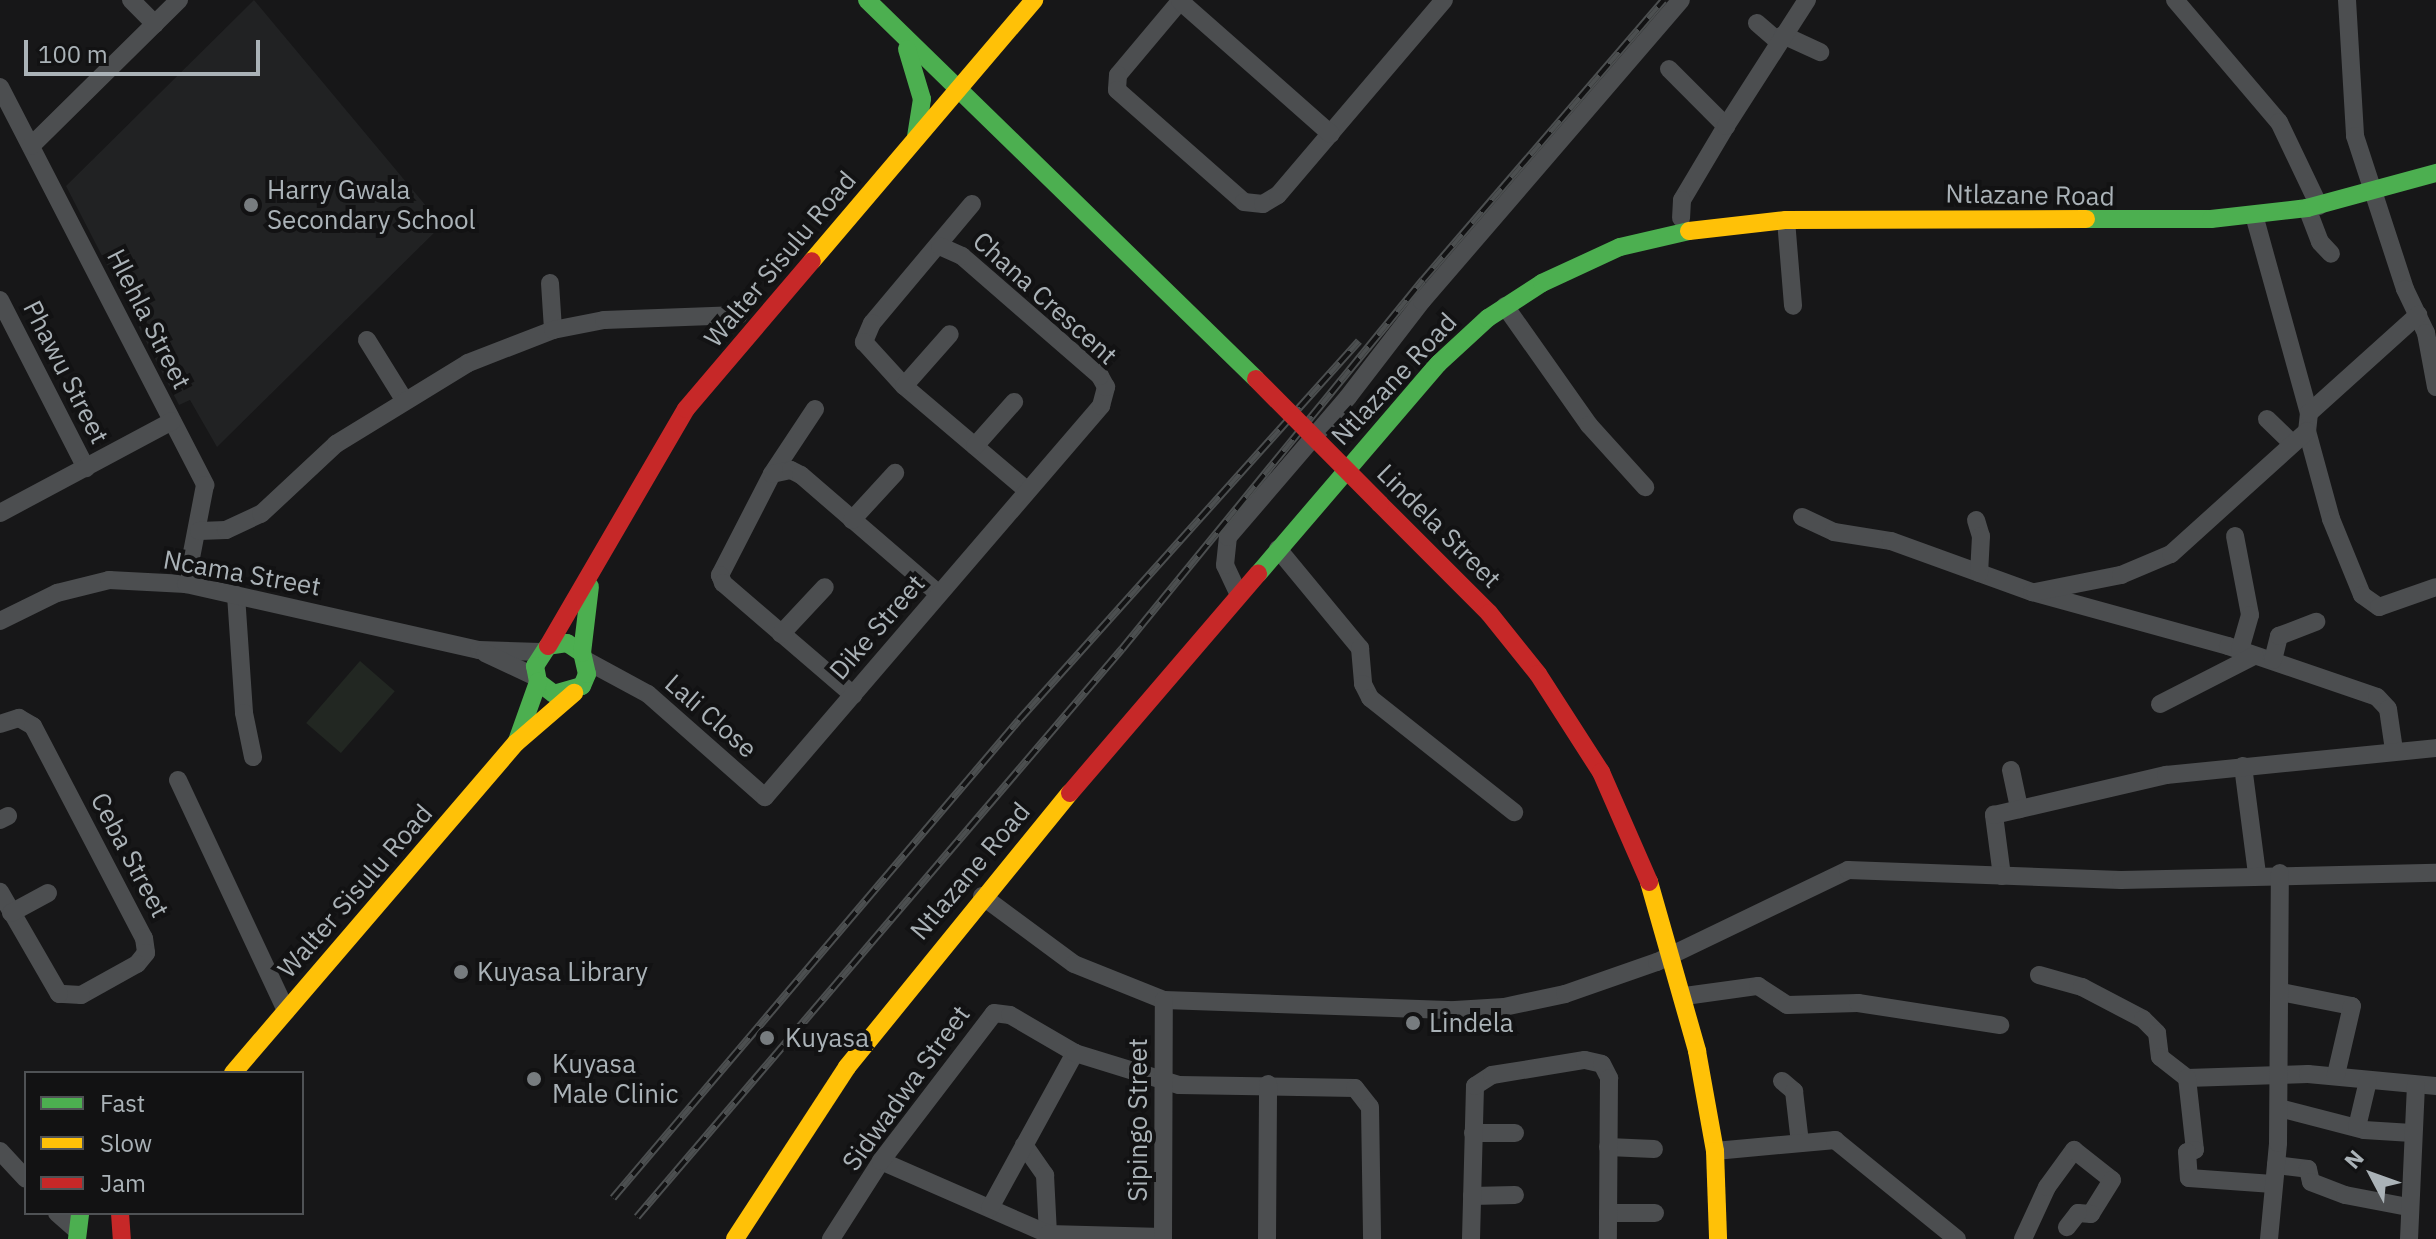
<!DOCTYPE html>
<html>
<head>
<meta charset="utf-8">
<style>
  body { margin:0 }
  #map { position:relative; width:2436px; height:1239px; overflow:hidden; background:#171718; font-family:"IBM Plex Sans",sans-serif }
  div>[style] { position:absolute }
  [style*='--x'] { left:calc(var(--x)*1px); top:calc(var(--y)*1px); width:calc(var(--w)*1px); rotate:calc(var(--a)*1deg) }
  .built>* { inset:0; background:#212223 }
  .green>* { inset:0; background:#222722; transform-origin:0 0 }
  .street>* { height:18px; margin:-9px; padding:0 9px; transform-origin:9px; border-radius:9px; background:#4c4e50 }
  .fast>* { height:18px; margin:-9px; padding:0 9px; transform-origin:9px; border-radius:9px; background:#4caf50 }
  .slow>* { height:18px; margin:-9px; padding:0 9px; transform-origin:9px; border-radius:9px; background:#ffc107 }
  .jam>* { height:18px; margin:-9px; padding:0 9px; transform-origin:9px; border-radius:9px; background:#c62828 }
  .rail>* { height:8px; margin-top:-4px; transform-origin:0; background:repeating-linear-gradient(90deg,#121213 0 15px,#4c4f50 0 30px); box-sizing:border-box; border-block:2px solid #4c4f50 }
  .jam-bridge>* { height:18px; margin:-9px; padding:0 9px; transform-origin:9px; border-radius:9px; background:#c62828 }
  .dots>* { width:22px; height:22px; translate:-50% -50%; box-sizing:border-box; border:4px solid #121213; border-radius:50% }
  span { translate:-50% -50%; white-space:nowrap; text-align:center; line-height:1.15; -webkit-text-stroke:8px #121213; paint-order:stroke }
  .poi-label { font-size:26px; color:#aab2b7 }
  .left { translate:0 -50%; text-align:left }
  .street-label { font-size:26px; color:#aab2b7 }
  .legend { position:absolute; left:24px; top:1071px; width:280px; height:144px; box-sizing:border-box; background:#121213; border:2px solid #4f5255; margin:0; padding:10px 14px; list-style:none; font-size:24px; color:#aab2b7 }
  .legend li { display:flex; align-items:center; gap:16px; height:40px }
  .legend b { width:40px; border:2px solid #4f5255 }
  .north { position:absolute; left:2332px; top:1135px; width:80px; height:80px; -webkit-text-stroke:6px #121213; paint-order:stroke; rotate:311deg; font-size:22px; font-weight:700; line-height:32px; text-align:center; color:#aab2b7 }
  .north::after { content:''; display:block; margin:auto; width:28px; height:36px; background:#aab2b7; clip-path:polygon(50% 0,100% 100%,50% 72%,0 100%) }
  .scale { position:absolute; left:24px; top:40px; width:236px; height:36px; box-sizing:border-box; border:4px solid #aab2b7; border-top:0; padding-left:10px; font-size:24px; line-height:28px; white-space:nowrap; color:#aab2b7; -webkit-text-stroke:6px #121213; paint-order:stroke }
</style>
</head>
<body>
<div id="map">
  <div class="built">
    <div style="clip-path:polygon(254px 0,442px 225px,217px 447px,190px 400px,179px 405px,66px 186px)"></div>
  </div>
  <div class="green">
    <div style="left:360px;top:661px;width:46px;height:82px;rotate:41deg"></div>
  </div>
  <div class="street">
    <div style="--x:131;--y:0;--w:34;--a:45"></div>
    <div style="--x:1181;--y:0;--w:98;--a:130"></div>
    <div style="--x:1118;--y:75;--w:15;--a:94"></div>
    <div style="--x:1117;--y:90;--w:169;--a:41.4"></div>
    <div style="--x:1244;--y:202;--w:19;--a:6"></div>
    <div style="--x:1263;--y:204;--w:17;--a:-31"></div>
    <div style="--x:1278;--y:195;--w:256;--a:-49.6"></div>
    <div style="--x:2175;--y:0;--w:160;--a:49.6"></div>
    <div style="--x:2279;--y:122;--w:93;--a:64.5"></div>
    <div style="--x:2347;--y:0;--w:136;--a:86.6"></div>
    <div style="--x:2355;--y:136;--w:161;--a:71.9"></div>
    <div style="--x:2405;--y:289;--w:49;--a:64.5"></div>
    <div style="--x:2426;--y:333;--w:55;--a:79.5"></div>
    <div style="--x:1180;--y:1;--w:201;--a:41.4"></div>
    <div style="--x:1757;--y:23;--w:29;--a:41"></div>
    <div style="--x:1783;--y:35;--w:41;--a:24.7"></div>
    <div style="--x:1669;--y:69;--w:81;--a:45"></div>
    <div style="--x:1726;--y:126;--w:86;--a:120.7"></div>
    <div style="--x:1682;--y:200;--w:18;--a:93"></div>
    <div style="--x:0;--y:87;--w:448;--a:62.7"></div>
    <div style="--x:205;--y:485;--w:101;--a:100.9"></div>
    <div style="--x:1726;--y:126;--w:150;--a:-57.3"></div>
    <div style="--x:31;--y:146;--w:208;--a:-44.6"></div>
    <div style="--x:972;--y:204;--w:155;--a:130"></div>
    <div style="--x:872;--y:323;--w:21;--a:113"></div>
    <div style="--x:864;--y:342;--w:59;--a:47.7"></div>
    <div style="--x:904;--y:386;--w:162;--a:40.3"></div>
    <div style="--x:2307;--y:208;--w:36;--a:69"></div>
    <div style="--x:2320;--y:242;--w:16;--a:47"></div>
    <div style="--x:2254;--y:215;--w:205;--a:74.5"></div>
    <div style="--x:2309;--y:413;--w:18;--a:96"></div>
    <div style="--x:2307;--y:431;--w:91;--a:74.7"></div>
    <div style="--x:2331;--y:519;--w:82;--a:67.8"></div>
    <div style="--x:2362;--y:595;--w:21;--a:35"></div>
    <div style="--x:2379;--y:607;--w:60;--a:-19.3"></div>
    <div style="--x:1786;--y:220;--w:86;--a:85.3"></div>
    <div style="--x:550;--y:283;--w:47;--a:86.3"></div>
    <div style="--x:0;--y:300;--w:189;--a:62.9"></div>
    <div style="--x:1505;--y:306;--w:146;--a:54.8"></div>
    <div style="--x:1589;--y:425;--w:84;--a:47.9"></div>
    <div style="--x:367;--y:340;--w:68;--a:58.2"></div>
    <div style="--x:904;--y:386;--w:69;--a:-48.5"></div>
    <div style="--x:815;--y:409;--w:78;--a:123.5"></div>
    <div style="--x:772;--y:474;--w:114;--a:117.2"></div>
    <div style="--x:720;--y:575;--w:9;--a:69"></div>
    <div style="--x:723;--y:583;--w:172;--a:40.7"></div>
    <div style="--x:2309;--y:413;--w:147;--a:-42"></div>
    <div style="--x:2267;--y:419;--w:33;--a:44"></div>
    <div style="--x:975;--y:446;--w:59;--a:-48.4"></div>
    <div style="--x:772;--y:474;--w:19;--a:-12"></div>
    <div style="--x:791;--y:470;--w:11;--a:27"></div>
    <div style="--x:801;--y:475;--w:182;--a:40.8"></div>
    <div style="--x:0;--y:513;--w:195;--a:-28.1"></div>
    <div style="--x:1802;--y:517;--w:35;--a:25"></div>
    <div style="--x:1834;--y:532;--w:58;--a:9"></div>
    <div style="--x:1891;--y:541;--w:150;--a:19.9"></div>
    <div style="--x:2032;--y:592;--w:203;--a:15.4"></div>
    <div style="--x:2228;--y:646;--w:157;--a:18.9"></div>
    <div style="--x:2377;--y:697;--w:16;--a:47"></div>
    <div style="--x:2388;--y:709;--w:41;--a:81.7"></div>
    <div style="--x:852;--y:520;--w:64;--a:-47.5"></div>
    <div style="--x:1976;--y:520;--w:17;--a:73"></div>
    <div style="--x:1981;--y:536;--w:37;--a:93"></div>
    <div style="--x:199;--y:531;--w:27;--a:-2"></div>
    <div style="--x:226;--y:530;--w:38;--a:-25"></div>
    <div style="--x:261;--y:514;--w:103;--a:-43"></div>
    <div style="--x:336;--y:444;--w:155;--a:-31.5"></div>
    <div style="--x:468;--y:363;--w:91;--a:-21.2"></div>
    <div style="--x:553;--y:330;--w:52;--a:-11.1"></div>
    <div style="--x:604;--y:320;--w:135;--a:-2.1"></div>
    <div style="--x:2235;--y:536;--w:80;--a:79.2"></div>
    <div style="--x:2250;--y:615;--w:36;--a:106"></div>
    <div style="--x:1278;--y:549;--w:129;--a:50.4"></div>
    <div style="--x:1360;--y:648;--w:36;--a:85"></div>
    <div style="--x:1363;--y:684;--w:16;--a:63"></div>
    <div style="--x:1370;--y:698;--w:184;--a:38.4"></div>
    <div style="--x:2035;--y:592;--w:88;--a:-11.2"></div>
    <div style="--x:2121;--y:575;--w:54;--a:-22.8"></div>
    <div style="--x:2171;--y:554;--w:183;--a:-42.1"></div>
    <div style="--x:236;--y:595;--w:118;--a:86.1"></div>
    <div style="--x:244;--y:713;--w:45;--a:78.4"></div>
    <div style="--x:1239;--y:595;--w:33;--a:-115"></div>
    <div style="--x:1225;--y:565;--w:28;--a:-84"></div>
    <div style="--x:1228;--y:537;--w:184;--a:-49.4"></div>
    <div style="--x:1348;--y:397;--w:121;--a:-52.4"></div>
    <div style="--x:1422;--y:301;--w:397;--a:-49.3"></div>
    <div style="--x:0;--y:621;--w:64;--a:-26.2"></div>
    <div style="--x:57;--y:593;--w:54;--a:-14"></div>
    <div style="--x:109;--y:580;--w:77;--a:3"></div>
    <div style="--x:186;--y:584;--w:300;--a:12.7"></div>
    <div style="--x:479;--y:650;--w:62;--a:1.8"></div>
    <div style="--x:781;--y:634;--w:64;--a:-46.9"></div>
    <div style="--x:485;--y:653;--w:56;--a:25.2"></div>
    <div style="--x:2273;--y:660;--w:25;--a:-76"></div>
    <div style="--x:2279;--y:636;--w:40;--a:-21"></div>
    <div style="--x:587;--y:661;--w:69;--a:28.4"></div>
    <div style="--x:648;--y:694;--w:156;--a:41.4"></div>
    <div style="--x:765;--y:797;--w:516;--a:-49.33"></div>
    <div style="--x:1101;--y:406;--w:20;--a:-75"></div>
    <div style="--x:1106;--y:387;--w:13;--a:-119"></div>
    <div style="--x:1100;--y:376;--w:183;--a:-139"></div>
    <div style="--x:962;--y:256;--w:24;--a:-156"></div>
    <div style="--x:2160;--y:704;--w:106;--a:-27.1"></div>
    <div style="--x:0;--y:724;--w:20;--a:-18"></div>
    <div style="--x:19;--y:718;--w:16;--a:30"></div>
    <div style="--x:33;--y:726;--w:239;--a:62.4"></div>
    <div style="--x:144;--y:938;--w:15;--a:82"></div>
    <div style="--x:146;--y:953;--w:14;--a:129"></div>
    <div style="--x:137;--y:964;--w:64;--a:151"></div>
    <div style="--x:81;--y:995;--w:22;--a:-177"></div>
    <div style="--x:59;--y:994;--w:118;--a:-120"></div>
    <div style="--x:2243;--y:766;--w:109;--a:82.6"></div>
    <div style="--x:2011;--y:770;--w:40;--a:78"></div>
    <div style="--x:178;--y:780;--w:255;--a:64.9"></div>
    <div style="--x:0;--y:820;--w:9;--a:-27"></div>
    <div style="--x:2002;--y:876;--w:62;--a:-97.5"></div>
    <div style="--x:1994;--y:815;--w:177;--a:-13.1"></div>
    <div style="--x:2166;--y:775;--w:271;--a:-5.7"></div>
    <div style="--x:982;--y:896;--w:114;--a:36.5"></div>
    <div style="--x:1074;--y:964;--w:97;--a:21.8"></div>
    <div style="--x:1164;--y:1000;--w:291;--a:2"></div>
    <div style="--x:1455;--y:1010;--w:49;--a:-3.5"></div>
    <div style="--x:1504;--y:1007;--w:62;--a:-12"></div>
    <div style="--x:1565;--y:994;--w:97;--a:-19.2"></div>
    <div style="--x:1657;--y:962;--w:212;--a:-25.7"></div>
    <div style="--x:1848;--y:870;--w:273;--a:2.1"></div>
    <div style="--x:2121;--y:880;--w:315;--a:-1.3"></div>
    <div style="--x:11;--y:913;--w:42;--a:-28.4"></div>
    <div style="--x:2039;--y:975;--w:45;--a:15.6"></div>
    <div style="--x:2082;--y:987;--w:69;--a:27.7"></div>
    <div style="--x:2143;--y:1019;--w:20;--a:45"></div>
    <div style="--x:2157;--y:1033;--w:24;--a:83"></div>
    <div style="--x:2160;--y:1057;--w:34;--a:38"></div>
    <div style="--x:2187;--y:1078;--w:121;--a:-1.9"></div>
    <div style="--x:2308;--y:1074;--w:129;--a:5.4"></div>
    <div style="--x:2281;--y:992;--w:72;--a:11.2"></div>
    <div style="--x:2352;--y:1006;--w:71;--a:103.1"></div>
    <div style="--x:1685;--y:996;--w:74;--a:-7.8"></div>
    <div style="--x:1758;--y:986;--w:35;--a:33"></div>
    <div style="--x:1787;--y:1005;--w:71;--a:-1.6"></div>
    <div style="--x:1858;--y:1003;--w:144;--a:8.8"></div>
    <div style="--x:2187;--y:1078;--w:72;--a:83.7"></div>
    <div style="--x:2195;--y:1150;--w:8;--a:166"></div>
    <div style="--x:2187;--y:1152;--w:26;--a:86"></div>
    <div style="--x:2189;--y:1178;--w:84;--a:4.1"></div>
    <div style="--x:1782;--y:1081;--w:16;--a:40"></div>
    <div style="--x:1794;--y:1091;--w:52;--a:83.4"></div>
    <div style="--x:2279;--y:1108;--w:88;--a:14.5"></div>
    <div style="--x:2364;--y:1130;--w:48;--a:3.6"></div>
    <div style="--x:2357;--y:1127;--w:47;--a:-76.6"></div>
    <div style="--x:1473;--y:1133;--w:42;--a:0"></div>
    <div style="--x:1024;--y:1145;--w:37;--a:55"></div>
    <div style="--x:1045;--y:1175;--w:59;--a:87.1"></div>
    <div style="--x:1608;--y:1147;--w:46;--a:2.5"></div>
    <div style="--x:0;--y:1151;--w:38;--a:47"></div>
    <div style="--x:1715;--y:1151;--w:121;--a:-5.2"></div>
    <div style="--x:1835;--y:1140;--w:157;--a:39.1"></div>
    <div style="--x:881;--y:1161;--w:182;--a:23.6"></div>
    <div style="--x:1048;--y:1234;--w:115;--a:1.5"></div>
    <div style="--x:2276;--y:1165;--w:32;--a:7"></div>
    <div style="--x:2308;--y:1169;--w:13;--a:77"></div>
    <div style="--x:2311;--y:1182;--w:36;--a:21"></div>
    <div style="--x:2345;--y:1195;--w:64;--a:10.8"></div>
    <div style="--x:1472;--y:1196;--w:43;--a:-1.3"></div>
    <div style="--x:990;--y:1208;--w:177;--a:-61.3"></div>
    <div style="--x:57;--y:1213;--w:23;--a:41"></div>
    <div style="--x:1608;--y:1213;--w:47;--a:0"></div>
    <div style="--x:831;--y:1239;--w:93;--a:-57.3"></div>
    <div style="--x:881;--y:1161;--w:186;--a:-52.6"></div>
    <div style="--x:994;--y:1013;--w:16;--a:7"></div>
    <div style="--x:1010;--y:1015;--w:75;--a:30.3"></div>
    <div style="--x:1075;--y:1053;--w:109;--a:17.1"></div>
    <div style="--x:1179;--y:1085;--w:176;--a:1"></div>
    <div style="--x:1355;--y:1088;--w:24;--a:52"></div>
    <div style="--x:1370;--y:1107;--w:132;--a:89.1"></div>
    <div style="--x:1163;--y:1239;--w:239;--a:-89.8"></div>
    <div style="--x:1267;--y:1239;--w:155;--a:-89.6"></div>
    <div style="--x:1471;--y:1239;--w:153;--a:-88.5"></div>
    <div style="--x:1475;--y:1086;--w:20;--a:-33"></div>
    <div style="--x:1492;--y:1075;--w:94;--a:-9.2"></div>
    <div style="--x:1585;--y:1060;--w:17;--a:13"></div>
    <div style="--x:1602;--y:1064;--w:16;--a:63"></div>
    <div style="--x:1609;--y:1078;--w:161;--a:90.4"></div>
    <div style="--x:2023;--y:1239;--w:57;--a:-65.2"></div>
    <div style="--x:2047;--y:1187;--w:46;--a:-53.9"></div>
    <div style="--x:2074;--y:1150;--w:48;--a:38.3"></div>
    <div style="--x:2112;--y:1180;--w:40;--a:122"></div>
    <div style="--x:2091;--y:1214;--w:13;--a:-176"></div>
    <div style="--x:2078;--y:1213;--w:18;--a:128"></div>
    <div style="--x:2269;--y:1239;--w:96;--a:-84.6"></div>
    <div style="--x:2278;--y:1143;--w:270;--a:-89.6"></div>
    <div style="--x:2409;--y:1239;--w:154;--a:-87.4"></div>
  </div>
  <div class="fast">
    <div style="--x:867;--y:0;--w:543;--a:44.25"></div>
    <div style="--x:907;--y:49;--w:52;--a:73.3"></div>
    <div style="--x:922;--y:99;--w:38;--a:99"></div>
    <div style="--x:2086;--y:219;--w:125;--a:0"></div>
    <div style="--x:2211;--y:219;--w:97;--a:-6.5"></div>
    <div style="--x:2307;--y:208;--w:134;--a:-15.2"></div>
    <div style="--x:1258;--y:574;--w:277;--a:-49.4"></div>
    <div style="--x:1438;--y:364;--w:68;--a:-42.6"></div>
    <div style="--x:1488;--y:318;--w:64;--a:-32.9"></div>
    <div style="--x:1542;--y:283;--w:86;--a:-24.8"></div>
    <div style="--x:1620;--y:247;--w:71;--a:-13.1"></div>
    <div style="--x:582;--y:653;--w:18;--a:-146"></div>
    <div style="--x:567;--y:643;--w:19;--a:171"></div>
    <div style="--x:548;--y:646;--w:24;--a:123"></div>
    <div style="--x:535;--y:666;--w:16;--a:79"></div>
    <div style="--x:538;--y:682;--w:20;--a:37"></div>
    <div style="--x:554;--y:694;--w:29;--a:-16"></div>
    <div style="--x:582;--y:686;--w:13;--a:-67"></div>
    <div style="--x:587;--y:674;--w:22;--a:-103"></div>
    <div style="--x:582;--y:653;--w:67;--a:-83.2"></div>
    <div style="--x:517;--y:741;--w:63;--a:-70.4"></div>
    <div style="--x:77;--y:1239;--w:26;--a:-83"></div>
  </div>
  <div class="slow">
    <div style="--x:1689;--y:231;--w:98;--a:-6.5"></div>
    <div style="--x:1786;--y:220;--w:300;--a:-0.2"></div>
    <div style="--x:812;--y:261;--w:343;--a:-49.6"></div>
    <div style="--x:1649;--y:882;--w:176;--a:74.1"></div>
    <div style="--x:1697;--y:1051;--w:102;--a:79.8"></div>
    <div style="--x:1715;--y:1151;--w:88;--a:88"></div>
    <div style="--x:233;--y:1073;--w:435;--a:-49.4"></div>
    <div style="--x:516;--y:743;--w:77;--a:-40.8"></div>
    <div style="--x:735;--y:1239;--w:205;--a:-56.9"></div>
    <div style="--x:847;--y:1067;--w:353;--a:-50.9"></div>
  </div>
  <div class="jam">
    <div style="--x:1380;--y:504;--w:154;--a:45"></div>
    <div style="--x:1489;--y:613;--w:78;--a:51.2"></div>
    <div style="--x:1538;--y:674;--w:117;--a:57.3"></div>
    <div style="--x:1601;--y:772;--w:120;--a:66.4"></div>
    <div style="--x:548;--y:646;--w:274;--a:-59.8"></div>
    <div style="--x:686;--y:409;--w:194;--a:-49.6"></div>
    <div style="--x:1070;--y:793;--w:289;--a:-49.4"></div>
    <div style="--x:120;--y:1213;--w:26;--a:86"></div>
  </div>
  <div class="rail">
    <div style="--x:613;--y:1198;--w:627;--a:-49.66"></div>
    <div style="--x:1019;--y:720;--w:509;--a:-48.1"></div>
    <div style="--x:637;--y:1217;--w:747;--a:-49.51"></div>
    <div style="--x:1122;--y:649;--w:476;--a:-50.8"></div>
    <div style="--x:1423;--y:280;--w:369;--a:-49.3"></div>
  </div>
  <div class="jam-bridge">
    <div style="--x:1256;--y:379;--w:176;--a:45.2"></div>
  </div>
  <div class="dots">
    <div style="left:251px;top:205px;background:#777c7f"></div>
    <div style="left:461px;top:972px;background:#777c7f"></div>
    <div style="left:1413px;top:1023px;background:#777c7f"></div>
    <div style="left:767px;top:1038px;background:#777c7f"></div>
    <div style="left:534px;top:1079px;background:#777c7f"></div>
  </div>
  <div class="poi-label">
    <span class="left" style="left:267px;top:205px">Harry Gwala<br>Secondary School</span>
    <span class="left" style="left:477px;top:972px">Kuyasa Library</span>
    <span class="left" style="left:1429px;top:1023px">Lindela</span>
    <span class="left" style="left:785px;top:1038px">Kuyasa</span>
    <span class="left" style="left:552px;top:1079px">Kuyasa<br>Male Clinic</span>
  </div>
  <div class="street-label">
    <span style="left:2030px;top:195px;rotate:1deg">Ntlazane Road</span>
    <span style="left:780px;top:259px;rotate:-50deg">Walter Sisulu Road</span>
    <span style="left:1045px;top:298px;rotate:42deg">Chana Crescent</span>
    <span style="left:149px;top:319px;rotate:63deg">Hlehla Street</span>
    <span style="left:66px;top:372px;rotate:63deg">Phawu Street</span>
    <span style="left:1394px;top:379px;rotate:-47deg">Ntlazane Road</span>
    <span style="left:1439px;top:526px;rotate:45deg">Lindela Street</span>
    <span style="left:242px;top:573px;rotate:10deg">Ncama Street</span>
    <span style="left:877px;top:627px;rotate:-49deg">Dike Street</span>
    <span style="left:711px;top:716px;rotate:41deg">Lali Close</span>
    <span style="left:130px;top:855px;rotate:62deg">Ceba Street</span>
    <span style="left:970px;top:871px;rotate:-50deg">Ntlazane Road</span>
    <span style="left:355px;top:891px;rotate:-49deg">Walter Sisulu Road</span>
    <span style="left:906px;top:1088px;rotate:-54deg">Sidwadwa Street</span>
    <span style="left:1138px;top:1120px;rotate:-90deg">Sipingo Street</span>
  </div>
  <ul class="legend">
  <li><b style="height:10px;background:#4caf50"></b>Fast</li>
  <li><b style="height:10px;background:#ffc107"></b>Slow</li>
  <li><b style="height:10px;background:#c62828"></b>Jam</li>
  </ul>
  <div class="north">N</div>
  <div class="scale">100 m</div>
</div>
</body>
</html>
